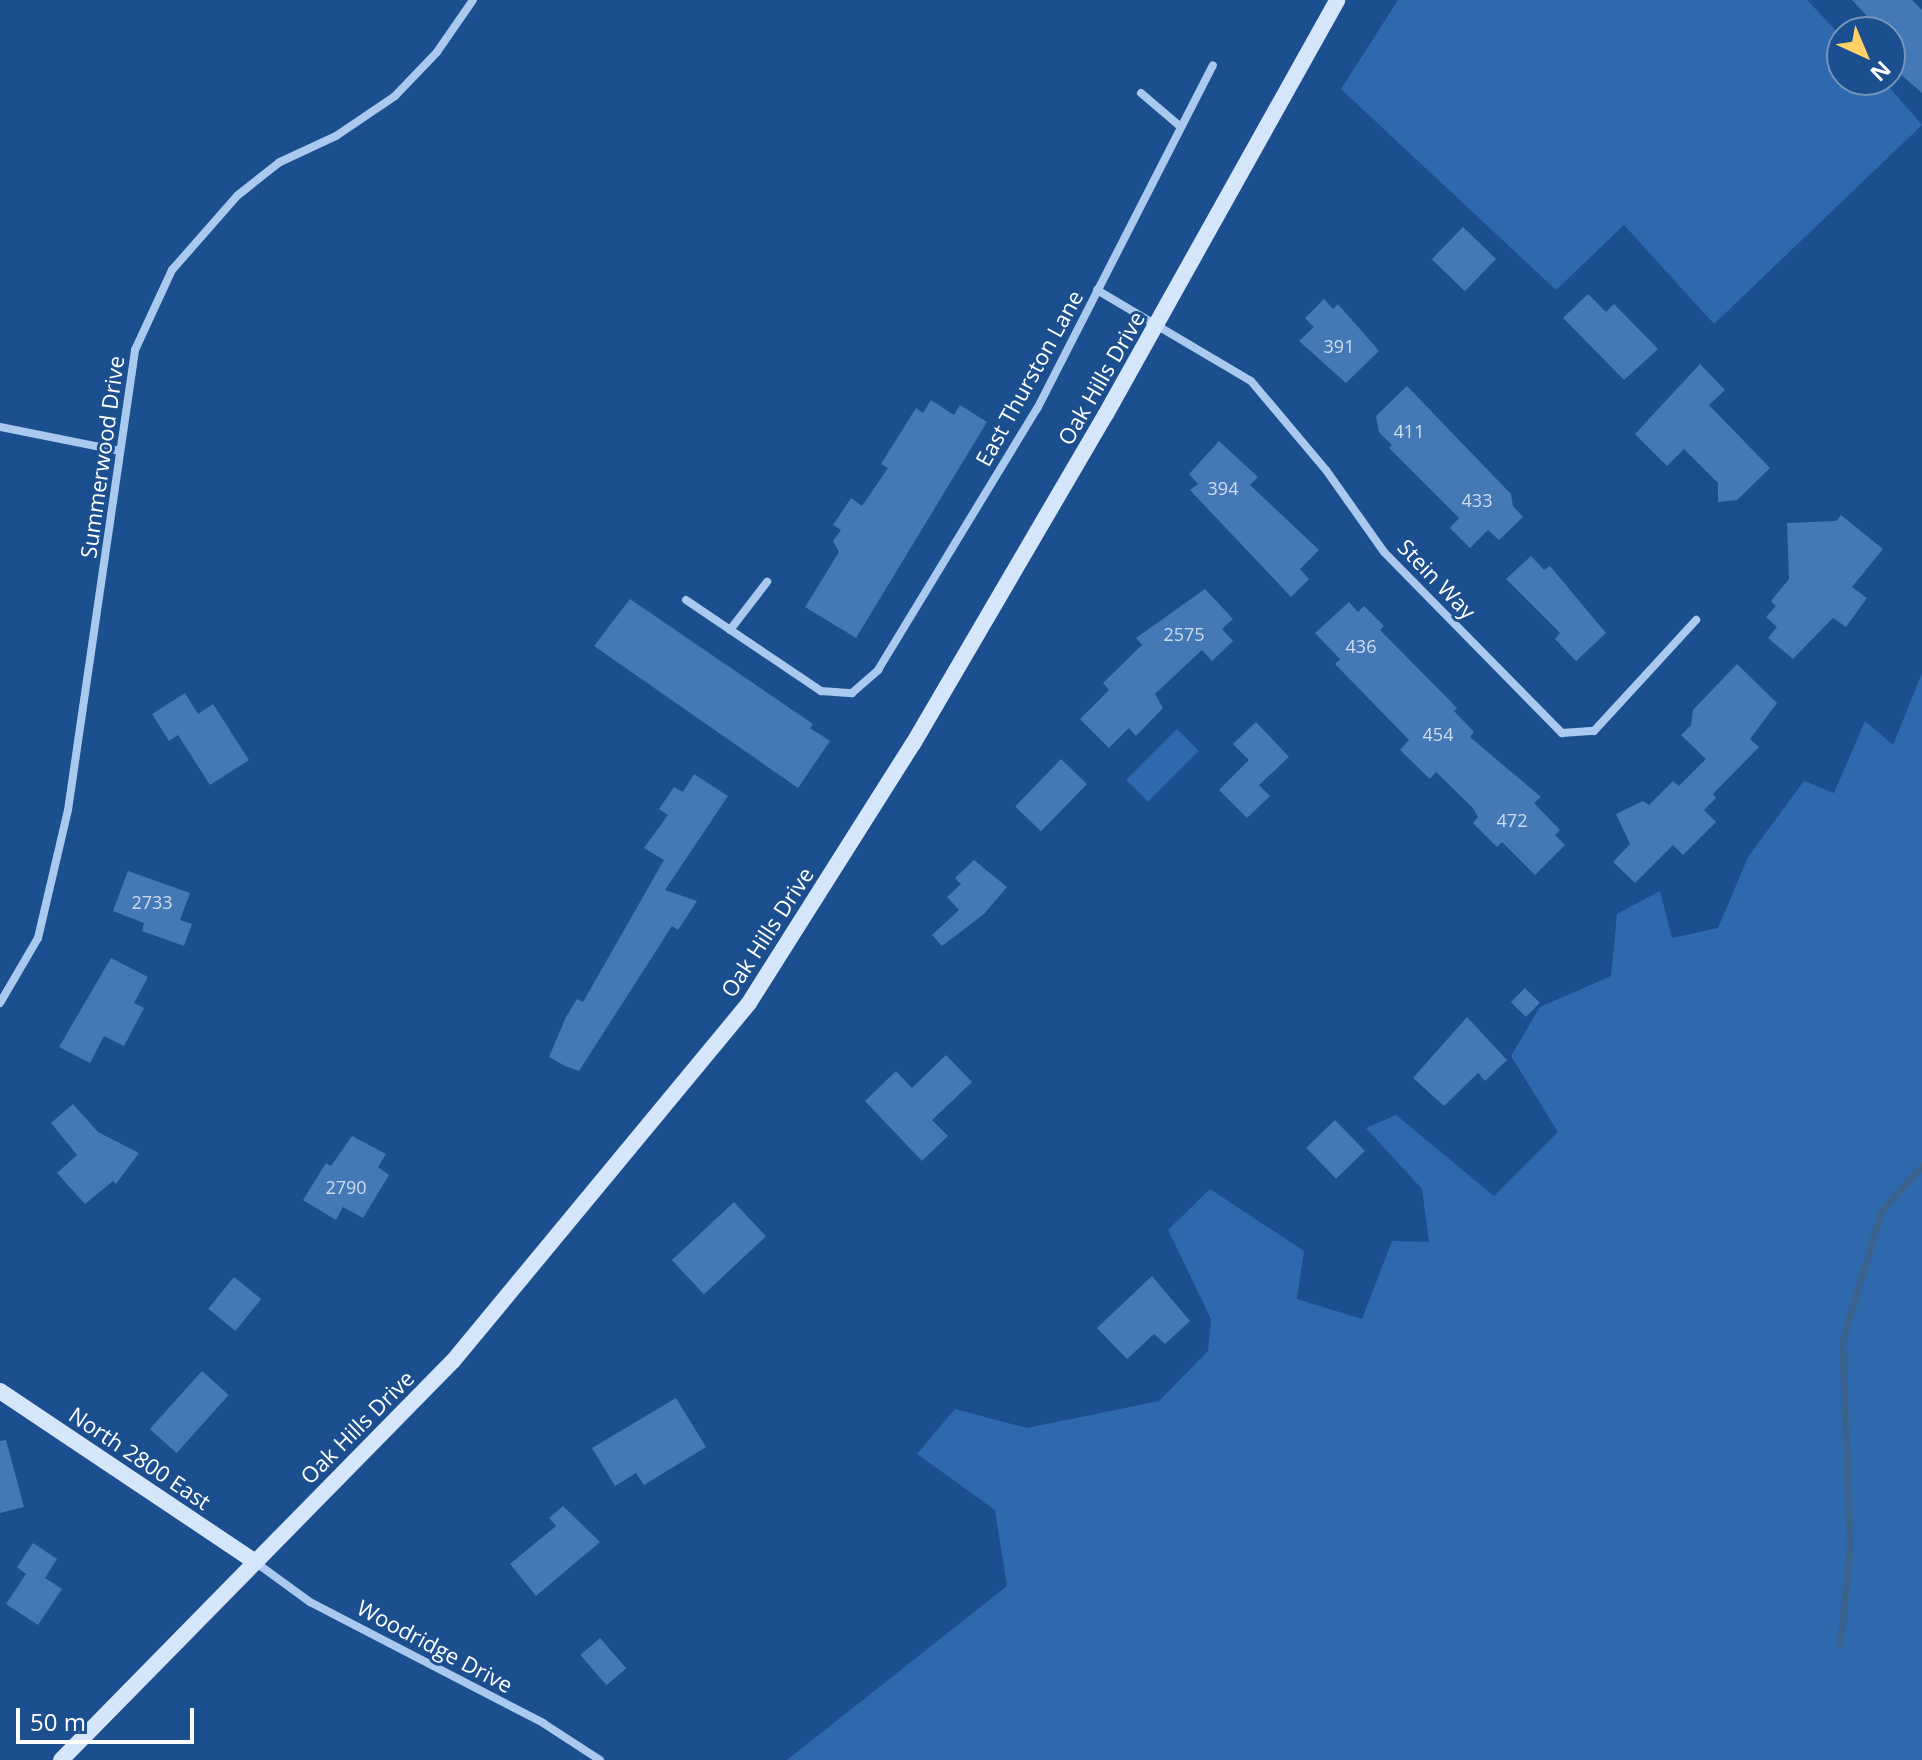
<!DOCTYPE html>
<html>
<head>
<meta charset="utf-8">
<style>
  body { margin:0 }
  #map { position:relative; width:1922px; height:1760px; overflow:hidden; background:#1b4f8f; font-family:"Open Sans",sans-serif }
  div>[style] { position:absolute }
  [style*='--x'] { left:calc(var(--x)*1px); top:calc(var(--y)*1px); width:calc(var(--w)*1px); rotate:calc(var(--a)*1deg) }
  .green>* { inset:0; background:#2e69ad; transform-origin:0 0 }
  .stream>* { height:7px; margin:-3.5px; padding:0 3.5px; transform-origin:3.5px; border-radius:3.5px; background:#3c6290 }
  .building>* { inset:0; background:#4478b7; transform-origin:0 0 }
  .street>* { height:8px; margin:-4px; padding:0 4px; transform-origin:4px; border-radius:4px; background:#a9c9ee }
  .secondary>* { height:16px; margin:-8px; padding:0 8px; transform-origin:8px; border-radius:8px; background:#d6e6fa }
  span { translate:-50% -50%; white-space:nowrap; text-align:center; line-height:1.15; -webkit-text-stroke:6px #1b4f8f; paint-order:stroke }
  .number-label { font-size:18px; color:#d0dded }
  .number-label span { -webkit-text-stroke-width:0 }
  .street-label { font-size:22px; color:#fff }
  .north { position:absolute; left:1826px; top:16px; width:80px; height:80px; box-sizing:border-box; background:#1b4f8f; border:2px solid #7695bc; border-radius:50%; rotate:136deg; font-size:22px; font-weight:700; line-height:32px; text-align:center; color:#fff }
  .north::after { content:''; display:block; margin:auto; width:28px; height:36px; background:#ffd166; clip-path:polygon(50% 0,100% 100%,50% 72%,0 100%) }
  .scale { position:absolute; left:16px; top:1708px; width:178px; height:36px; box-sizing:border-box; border:4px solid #fff; border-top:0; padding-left:10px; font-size:24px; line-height:28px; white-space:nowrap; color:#fff; -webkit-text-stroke:6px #1b4f8f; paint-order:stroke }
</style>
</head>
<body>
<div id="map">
  <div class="green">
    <div style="clip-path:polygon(1398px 0,1807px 0,1842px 37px,1842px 80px,1883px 80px,1922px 125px,1714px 324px,1624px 225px,1556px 290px,1341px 89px)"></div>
    <div style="clip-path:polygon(1922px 673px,1922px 1760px,787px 1760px,1007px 1586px,995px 1510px,917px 1454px,955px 1409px,1027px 1428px,1159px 1401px,1208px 1351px,1211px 1319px,1168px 1230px,1210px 1189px,1304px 1251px,1297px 1299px,1362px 1319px,1392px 1241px,1429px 1242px,1422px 1189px,1366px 1128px,1396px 1115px,1494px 1196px,1558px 1132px,1511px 1056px,1540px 1007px,1611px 976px,1617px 914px,1660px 891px,1672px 938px,1718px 928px,1748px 857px,1804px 781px,1834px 793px,1865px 721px,1893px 745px)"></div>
    <div style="left:1177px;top:729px;width:31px;height:72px;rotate:45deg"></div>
  </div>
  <div class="stream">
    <div style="--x:1840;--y:1643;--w:98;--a:-84.1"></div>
    <div style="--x:1850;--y:1546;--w:204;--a:-92.2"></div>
    <div style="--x:1842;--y:1342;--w:137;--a:-73.4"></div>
    <div style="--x:1881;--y:1211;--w:61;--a:-47.7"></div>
  </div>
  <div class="building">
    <div style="clip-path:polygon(1852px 0,1912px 0,1922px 10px,1922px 93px,1890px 65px,1890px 32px,1882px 32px)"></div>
    <div style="left:1463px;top:227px;width:46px;height:45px;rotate:44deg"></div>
    <div style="clip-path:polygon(1588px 294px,1606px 312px,1614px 304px,1658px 349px,1624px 380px,1563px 318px)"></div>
    <div style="clip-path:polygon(1324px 299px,1333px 309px,1338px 304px,1379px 351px,1346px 383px,1299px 341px,1314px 327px,1305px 318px)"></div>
    <div style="clip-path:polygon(1700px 364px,1725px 390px,1709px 405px,1770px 468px,1737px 500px,1718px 502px,1718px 483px,1684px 449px,1667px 466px,1635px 434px)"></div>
    <div style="clip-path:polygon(1407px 386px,1511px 494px,1513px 506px,1523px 517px,1499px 540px,1488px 530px,1470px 548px,1450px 528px,1459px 518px,1389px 448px,1392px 445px,1379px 432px,1376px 416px)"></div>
    <div style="clip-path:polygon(931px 400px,954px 415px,960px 405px,987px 422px,856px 638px,805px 607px,839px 552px,833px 541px,841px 530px,833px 525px,851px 498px,862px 506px,888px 468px,881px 464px,916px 408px,923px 413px)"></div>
    <div style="clip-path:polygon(1219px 441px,1258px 477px,1250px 485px,1319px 550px,1300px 569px,1309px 579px,1291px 597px,1190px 490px,1198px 484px,1189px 474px)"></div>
    <div style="clip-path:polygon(1841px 515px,1883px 549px,1852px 587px,1867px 598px,1846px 627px,1833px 618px,1793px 659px,1768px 638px,1777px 627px,1766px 617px,1776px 606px,1771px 601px,1789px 579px,1787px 523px,1836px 521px)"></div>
    <div style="clip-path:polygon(1531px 556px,1544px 570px,1550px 566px,1606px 633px,1576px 661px,1555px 639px,1560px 633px,1506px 579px)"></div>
    <div style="clip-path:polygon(1205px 589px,1233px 619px,1222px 629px,1233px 641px,1212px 661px,1202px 650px,1155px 694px,1163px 708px,1136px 736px,1129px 728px,1109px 748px,1080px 719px,1109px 690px,1103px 683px,1142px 645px,1136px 638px)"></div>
    <div style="clip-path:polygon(630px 599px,813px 724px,810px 728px,830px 741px,798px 788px,594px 646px)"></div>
    <div style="clip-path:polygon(1349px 602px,1358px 612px,1364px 606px,1384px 626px,1380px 630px,1457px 708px,1454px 711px,1474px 732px,1470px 737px,1541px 797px,1534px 803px,1560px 830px,1555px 835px,1565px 845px,1535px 875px,1502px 842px,1497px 847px,1473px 823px,1478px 817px,1473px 808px,1436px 772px,1430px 779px,1400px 750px,1409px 740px,1335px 664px,1340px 659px,1315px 633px)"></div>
    <div style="clip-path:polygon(1737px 664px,1777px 703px,1750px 739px,1759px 747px,1713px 794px,1716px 798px,1704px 810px,1716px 822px,1683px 855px,1673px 845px,1635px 883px,1613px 862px,1630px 844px,1616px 814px,1643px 801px,1649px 805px,1673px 781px,1679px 786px,1706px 759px,1681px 735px,1691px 725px,1693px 710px)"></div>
    <div style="clip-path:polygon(185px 693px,198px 714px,213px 704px,249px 760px,210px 785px,178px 735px,169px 741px,152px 714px)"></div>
    <div style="clip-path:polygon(1256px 722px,1289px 757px,1259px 785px,1270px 796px,1247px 818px,1219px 790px,1249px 760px,1233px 744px)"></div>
    <div style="left:1061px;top:759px;width:36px;height:66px;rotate:44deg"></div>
    <div style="clip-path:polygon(694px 774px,728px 796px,665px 890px,697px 901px,678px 930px,672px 926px,579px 1071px,565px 1066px,549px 1057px,566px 1017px,577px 999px,583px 1002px,664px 860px,644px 848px,668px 815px,659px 809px,674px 787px,683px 792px)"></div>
    <div style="clip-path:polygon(974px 860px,1007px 887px,984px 914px,942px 946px,932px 935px,959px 910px,947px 897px,961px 884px,955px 878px)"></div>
    <div style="clip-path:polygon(128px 871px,190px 893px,180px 920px,192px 924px,184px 946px,142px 931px,144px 923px,113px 911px)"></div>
    <div style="clip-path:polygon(111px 958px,148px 977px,134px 1003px,144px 1008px,124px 1046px,104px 1036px,90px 1063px,59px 1047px)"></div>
    <div style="left:1525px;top:988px;width:21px;height:20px;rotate:45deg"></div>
    <div style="clip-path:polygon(1467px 1017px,1507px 1060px,1485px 1081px,1478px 1073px,1444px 1106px,1413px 1078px)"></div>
    <div style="clip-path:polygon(946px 1055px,972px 1082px,932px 1120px,948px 1136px,922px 1161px,865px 1101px,896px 1071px,912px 1088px)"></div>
    <div style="clip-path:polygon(73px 1104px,98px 1132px,139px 1153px,116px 1184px,113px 1181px,85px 1204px,57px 1173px,77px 1155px,51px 1123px)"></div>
    <div style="left:1335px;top:1120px;width:43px;height:40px;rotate:46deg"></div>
    <div style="clip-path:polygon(352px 1136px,386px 1154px,378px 1167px,389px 1175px,363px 1218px,343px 1207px,336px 1220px,303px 1200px,326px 1163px,331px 1166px)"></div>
    <div style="left:734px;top:1202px;width:47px;height:85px;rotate:47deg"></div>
    <div style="clip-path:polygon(1152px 1276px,1190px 1321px,1165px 1344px,1154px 1334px,1127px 1359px,1097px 1328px)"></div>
    <div style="left:234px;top:1277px;width:35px;height:41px;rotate:39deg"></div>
    <div style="left:202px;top:1371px;width:36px;height:78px;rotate:42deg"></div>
    <div style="clip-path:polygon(676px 1398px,706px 1447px,644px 1485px,636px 1473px,615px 1486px,592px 1448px)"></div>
    <div style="clip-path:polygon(6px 1440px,24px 1507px,0 1513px,0 1441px)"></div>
    <div style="clip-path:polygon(563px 1506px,600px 1542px,536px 1596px,510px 1564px,556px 1526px,549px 1518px)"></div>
    <div style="clip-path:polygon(33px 1543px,57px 1559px,45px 1578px,62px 1589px,38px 1625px,6px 1604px,26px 1574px,17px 1567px)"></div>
    <div style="left:600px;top:1638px;width:40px;height:26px;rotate:49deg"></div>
  </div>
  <div class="street">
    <div style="--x:1141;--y:93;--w:52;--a:40.4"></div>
    <div style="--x:1097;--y:290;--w:179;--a:30.6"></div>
    <div style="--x:1251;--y:381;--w:116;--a:49.9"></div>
    <div style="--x:1326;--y:470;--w:100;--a:54.7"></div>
    <div style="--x:1384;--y:552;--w:254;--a:45.5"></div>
    <div style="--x:1562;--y:733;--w:32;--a:-4"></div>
    <div style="--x:1594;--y:731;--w:151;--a:-47.4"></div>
    <div style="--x:0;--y:427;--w:122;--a:11.3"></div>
    <div style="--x:686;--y:600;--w:163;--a:34"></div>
    <div style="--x:821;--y:691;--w:31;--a:4"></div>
    <div style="--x:852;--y:693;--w:35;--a:-41"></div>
    <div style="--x:878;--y:670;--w:306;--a:-58.7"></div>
    <div style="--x:1037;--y:409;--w:386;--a:-62.9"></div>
    <div style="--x:730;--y:630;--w:61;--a:-52.4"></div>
    <div style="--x:0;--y:1003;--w:75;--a:-59.7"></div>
    <div style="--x:38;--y:938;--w:131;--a:-76.8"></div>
    <div style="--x:68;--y:810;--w:465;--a:-81.7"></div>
    <div style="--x:135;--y:350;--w:88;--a:-65.2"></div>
    <div style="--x:172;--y:270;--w:100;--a:-48.7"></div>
    <div style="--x:238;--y:195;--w:53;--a:-38.2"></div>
    <div style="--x:280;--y:162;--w:62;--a:-24.9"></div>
    <div style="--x:336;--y:136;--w:71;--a:-34.1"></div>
    <div style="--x:395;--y:96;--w:61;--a:-46.3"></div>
    <div style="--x:437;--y:52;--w:63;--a:-55.3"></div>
    <div style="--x:255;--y:1562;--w:68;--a:36"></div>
    <div style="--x:310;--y:1602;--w:263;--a:27.4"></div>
    <div style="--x:543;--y:1723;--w:68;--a:33"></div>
  </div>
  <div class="secondary">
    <div style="--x:0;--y:1391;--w:307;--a:33.8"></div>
    <div style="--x:61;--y:1760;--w:559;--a:-45.51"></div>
    <div style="--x:453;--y:1361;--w:465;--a:-50.4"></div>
    <div style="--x:749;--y:1003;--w:307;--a:-57.7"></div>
    <div style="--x:913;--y:744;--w:382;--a:-59.7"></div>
    <div style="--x:1106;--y:414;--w:474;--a:-60.8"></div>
  </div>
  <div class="number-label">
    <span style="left:1339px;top:346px">391</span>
    <span style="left:1409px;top:431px">411</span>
    <span style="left:1223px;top:488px">394</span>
    <span style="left:1477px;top:500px">433</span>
    <span style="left:1184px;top:634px">2575</span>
    <span style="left:1361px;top:646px">436</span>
    <span style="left:1438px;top:734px">454</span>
    <span style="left:1512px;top:820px">472</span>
    <span style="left:152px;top:902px">2733</span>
    <span style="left:346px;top:1187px">2790</span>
  </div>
  <div class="street-label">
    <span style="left:1029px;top:378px;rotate:-61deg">East Thurston Lane</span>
    <span style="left:1101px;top:378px;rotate:-60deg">Oak Hills Drive</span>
    <span style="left:102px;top:457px;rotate:-82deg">Summerwood Drive</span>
    <span style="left:1437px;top:579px;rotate:46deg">Stein Way</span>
    <span style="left:767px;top:932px;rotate:-57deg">Oak Hills Drive</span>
    <span style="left:357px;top:1427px;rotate:-45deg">Oak Hills Drive</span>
    <span style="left:140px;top:1458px;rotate:34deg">North 2800 East</span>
    <span style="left:435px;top:1646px;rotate:28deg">Woodridge Drive</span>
  </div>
  <div class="north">N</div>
  <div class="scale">50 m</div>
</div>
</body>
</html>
